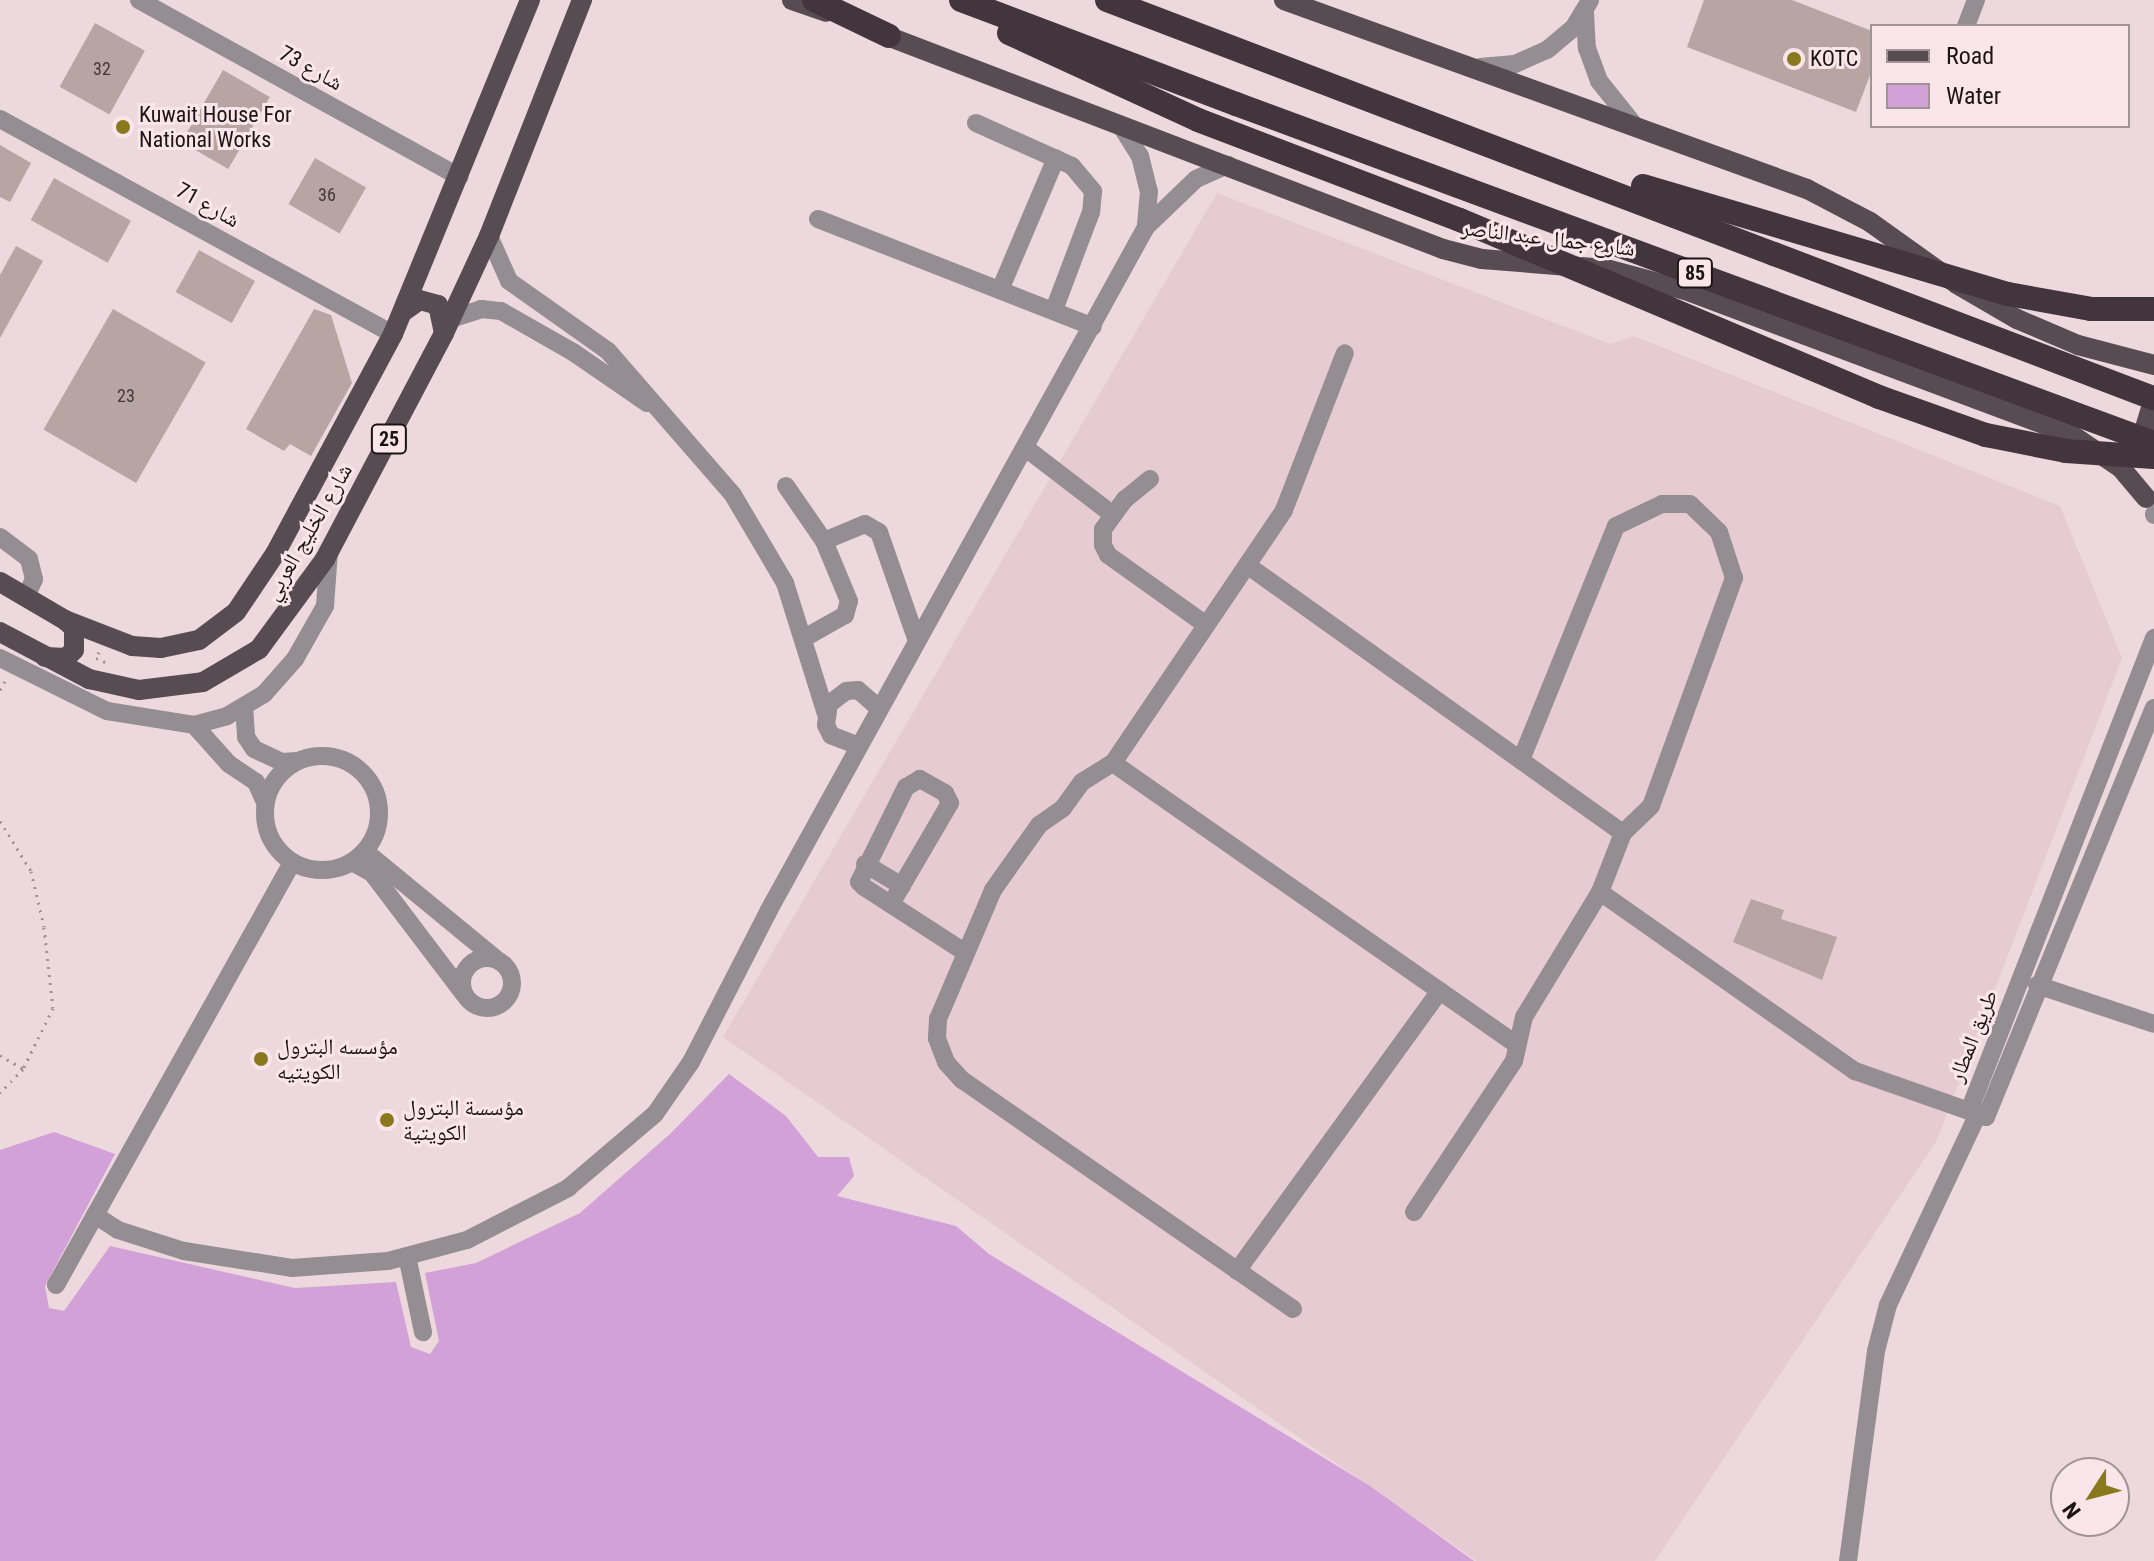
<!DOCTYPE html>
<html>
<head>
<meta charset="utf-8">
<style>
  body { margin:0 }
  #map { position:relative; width:2154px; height:1561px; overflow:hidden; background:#ecd8dd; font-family:"Roboto Condensed","Noto Naskh Arabic",sans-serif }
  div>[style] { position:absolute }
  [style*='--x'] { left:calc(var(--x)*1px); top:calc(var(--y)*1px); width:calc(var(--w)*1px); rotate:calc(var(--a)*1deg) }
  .built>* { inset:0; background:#e7cbd2 }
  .water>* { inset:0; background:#d1a1d7 }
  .building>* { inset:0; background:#b7a4a3; transform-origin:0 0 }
  .path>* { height:3px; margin-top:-1.5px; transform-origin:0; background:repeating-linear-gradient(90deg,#9f9094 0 2px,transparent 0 8px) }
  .minor>* { height:18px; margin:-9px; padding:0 9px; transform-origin:9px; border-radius:9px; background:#948d91 }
  .minor>.ring { margin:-9px; padding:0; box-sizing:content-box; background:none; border:18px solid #948d91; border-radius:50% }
  .major>* { height:20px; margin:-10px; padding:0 10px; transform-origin:10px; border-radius:10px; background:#584c53 }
  .highway>* { height:24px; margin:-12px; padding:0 12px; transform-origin:12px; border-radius:12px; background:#42353d }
  .highway-bridge>* { height:24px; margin:-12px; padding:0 12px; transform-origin:12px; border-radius:12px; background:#42353d }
  .dots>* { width:22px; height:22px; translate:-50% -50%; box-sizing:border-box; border:4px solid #fae6ea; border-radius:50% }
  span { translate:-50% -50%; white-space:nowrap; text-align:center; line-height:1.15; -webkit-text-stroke:6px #fae6ea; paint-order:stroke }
  .number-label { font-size:18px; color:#423839 }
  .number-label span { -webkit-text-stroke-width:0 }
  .shield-label span { padding:2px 6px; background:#fae6ea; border:2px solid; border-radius:6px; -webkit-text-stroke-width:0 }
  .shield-label { font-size:20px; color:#1b1416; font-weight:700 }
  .poi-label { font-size:22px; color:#1b1416 }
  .left { translate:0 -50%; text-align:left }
  .street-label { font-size:22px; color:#1b1416 }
  .legend { position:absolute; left:1870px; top:24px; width:260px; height:104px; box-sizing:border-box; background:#fae6ea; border:2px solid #a19295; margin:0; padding:10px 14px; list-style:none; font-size:24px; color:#1b1416 }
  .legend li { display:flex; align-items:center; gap:16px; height:40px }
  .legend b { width:40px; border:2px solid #a19295 }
  .north { position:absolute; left:2050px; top:1457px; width:80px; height:80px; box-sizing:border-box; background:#fae6ea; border:2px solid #a19295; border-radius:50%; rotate:234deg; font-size:22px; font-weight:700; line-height:32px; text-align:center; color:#1b1416 }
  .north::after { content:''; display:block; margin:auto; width:28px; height:36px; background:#89781d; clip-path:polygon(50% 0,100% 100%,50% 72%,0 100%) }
</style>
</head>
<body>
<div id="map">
  <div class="built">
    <div style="clip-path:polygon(1217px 193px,1610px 344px,1634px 336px,2060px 506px,2122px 658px,1937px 1140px,1655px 1561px,1477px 1561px,723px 1037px)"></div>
  </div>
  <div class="water">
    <div style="clip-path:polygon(729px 1074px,786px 1116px,818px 1157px,849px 1157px,854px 1176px,837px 1196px,956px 1226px,989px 1254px,1370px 1486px,1474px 1561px,0 1561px,0 1150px,54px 1132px,115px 1154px,45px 1286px,49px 1308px,64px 1311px,110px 1246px,295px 1288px,396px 1282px,411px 1347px,430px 1354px,439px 1341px,425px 1273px,476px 1263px,580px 1213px,670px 1134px)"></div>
  </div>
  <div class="building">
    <div style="clip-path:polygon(1704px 0,1792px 0,1872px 31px,1872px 70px,1856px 112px,1687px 47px)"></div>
    <div style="left:95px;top:23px;width:57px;height:73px;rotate:29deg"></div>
    <div style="left:223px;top:70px;width:54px;height:83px;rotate:30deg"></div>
    <div style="clip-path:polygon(0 145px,31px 163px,10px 202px,0 197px)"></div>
    <div style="left:315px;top:158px;width:59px;height:53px;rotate:30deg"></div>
    <div style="left:54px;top:178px;width:88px;height:48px;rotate:29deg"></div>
    <div style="clip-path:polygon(16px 246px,43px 261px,0 338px,0 275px)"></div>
    <div style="left:199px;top:250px;width:64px;height:48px;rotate:29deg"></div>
    <div style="left:113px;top:309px;width:107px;height:139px;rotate:30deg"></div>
    <div style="clip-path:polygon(314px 309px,331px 315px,352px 383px,311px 456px,290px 444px,284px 451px,246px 429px)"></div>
    <div style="clip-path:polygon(1751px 899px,1784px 910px,1781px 919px,1837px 937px,1822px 980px,1733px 942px)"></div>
  </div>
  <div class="path">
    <div style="--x:99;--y:652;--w:7;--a:117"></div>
    <div style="--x:96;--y:658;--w:10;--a:24"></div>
    <div style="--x:0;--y:690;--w:13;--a:-61"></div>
    <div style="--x:0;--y:821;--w:59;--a:58.2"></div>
    <div style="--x:31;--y:871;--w:57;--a:76.9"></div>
    <div style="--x:44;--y:927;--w:81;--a:83.7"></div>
    <div style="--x:53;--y:1008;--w:68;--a:116.2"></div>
    <div style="--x:23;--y:1069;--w:33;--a:134"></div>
    <div style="--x:0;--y:1055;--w:27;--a:31"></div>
  </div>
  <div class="minor">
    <div style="--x:139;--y:0;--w:366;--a:28.9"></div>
    <div style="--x:1585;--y:13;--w:35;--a:87"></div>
    <div style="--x:1587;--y:48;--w:35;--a:70"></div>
    <div style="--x:1599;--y:81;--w:53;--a:51.2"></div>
    <div style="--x:1966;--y:26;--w:28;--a:-69"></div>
    <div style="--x:1480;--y:67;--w:35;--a:-5"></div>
    <div style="--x:1515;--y:64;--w:35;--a:-24"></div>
    <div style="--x:1547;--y:50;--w:35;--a:-40"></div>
    <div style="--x:1574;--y:27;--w:31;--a:-59"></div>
    <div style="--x:0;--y:119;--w:448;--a:28.7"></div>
    <div style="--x:976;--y:123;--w:105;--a:24.1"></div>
    <div style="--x:1072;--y:166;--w:33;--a:50"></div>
    <div style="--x:1093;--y:191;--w:21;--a:95"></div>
    <div style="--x:1091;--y:212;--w:105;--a:110.7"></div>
    <div style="--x:1121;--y:126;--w:36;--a:58"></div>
    <div style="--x:1140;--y:156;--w:36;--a:76"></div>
    <div style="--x:1149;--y:191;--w:36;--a:95"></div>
    <div style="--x:818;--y:219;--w:295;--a:21.4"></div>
    <div style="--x:489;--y:236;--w:49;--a:66"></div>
    <div style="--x:509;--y:281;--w:121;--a:35.3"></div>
    <div style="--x:608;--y:351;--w:191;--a:49"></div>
    <div style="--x:733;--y:495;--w:102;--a:59.4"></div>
    <div style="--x:785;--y:583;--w:137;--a:72.6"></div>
    <div style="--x:1000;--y:290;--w:143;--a:-67"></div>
    <div style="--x:451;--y:319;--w:32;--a:-18"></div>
    <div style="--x:481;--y:309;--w:20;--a:6"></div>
    <div style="--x:501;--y:311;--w:83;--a:29.7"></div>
    <div style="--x:573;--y:352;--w:90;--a:34.6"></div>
    <div style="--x:1027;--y:449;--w:108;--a:37.5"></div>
    <div style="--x:1150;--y:479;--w:32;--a:141"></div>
    <div style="--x:1125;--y:499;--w:37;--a:126"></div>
    <div style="--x:1103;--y:529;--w:16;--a:90"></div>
    <div style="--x:1103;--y:545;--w:11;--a:63"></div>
    <div style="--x:1108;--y:555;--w:120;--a:35.5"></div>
    <div style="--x:786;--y:486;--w:67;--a:55.4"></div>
    <div style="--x:824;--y:541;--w:65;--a:67.4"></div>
    <div style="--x:849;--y:601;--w:15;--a:106"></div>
    <div style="--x:845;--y:615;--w:45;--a:150.6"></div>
    <div style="--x:2154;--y:514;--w:1;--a:90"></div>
    <div style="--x:0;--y:537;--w:36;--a:37"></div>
    <div style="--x:29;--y:559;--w:21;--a:76"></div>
    <div style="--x:34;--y:579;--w:20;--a:114"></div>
    <div style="--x:824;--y:541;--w:44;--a:-22.5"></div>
    <div style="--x:865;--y:524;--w:16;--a:30"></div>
    <div style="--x:879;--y:532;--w:115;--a:70.8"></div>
    <div style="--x:1247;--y:565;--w:462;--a:35.5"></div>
    <div style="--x:0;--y:658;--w:119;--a:26.4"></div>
    <div style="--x:107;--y:711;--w:88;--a:9.1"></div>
    <div style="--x:194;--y:725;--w:34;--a:-15"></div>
    <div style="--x:227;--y:716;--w:43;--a:-30.7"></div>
    <div style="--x:264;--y:694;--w:47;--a:-48.5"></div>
    <div style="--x:295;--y:659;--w:61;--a:-60.5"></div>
    <div style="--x:325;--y:606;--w:54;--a:-85.8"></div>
    <div style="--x:244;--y:706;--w:31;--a:86"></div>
    <div style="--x:246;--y:737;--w:14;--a:56"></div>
    <div style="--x:254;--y:749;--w:31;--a:25"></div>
    <div style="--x:282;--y:762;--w:15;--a:-4"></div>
    <div style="--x:194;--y:725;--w:52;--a:48.1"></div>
    <div style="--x:229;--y:764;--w:32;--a:34"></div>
    <div style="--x:256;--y:782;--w:22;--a:66"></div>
    <div style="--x:859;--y:746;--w:30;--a:-159"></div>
    <div style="--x:831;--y:735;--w:11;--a:-117"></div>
    <div style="--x:826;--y:725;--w:21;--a:-82"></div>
    <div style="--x:829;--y:704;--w:21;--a:-37"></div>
    <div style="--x:846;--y:691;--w:12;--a:-5"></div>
    <div style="--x:858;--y:690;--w:28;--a:41"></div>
    <div class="ring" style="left:265px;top:756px;width:96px;height:96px"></div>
    <div style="--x:1113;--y:763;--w:493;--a:34.9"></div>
    <div style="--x:372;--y:857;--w:161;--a:39.4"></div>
    <div style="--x:352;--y:862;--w:23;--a:29"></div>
    <div style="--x:372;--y:873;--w:152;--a:52.8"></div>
    <div style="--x:865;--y:864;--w:43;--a:30.7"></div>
    <div style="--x:1600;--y:892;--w:312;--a:35.1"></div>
    <div style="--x:1855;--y:1071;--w:139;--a:19.3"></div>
    <div style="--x:1986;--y:1117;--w:442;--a:-67.7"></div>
    <div style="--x:891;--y:904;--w:117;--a:-59.7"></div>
    <div style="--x:950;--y:803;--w:11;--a:-117"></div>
    <div style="--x:945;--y:793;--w:29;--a:-151"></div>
    <div style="--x:920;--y:779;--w:16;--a:150"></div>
    <div style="--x:906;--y:787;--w:106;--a:116.3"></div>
    <div style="--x:859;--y:882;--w:7;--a:45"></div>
    <div style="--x:864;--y:887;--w:121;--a:32.9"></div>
    <div class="ring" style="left:462px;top:958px;width:32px;height:32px"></div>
    <div style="--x:2037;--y:985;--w:123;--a:18.4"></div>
    <div style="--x:1969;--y:1111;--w:508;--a:-68.64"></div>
    <div style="--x:1414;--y:1212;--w:181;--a:-56.5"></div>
    <div style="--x:1514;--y:1061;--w:45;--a:-77.2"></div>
    <div style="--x:1524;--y:1017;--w:146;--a:-58.7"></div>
    <div style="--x:1600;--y:892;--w:63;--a:-68.7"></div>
    <div style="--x:1623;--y:833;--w:39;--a:-44"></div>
    <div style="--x:1651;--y:806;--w:243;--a:-70"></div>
    <div style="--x:1734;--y:578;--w:48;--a:-108.1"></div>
    <div style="--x:1719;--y:532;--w:40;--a:-136"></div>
    <div style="--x:1690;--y:504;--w:28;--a:180"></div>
    <div style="--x:1662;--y:504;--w:51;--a:154.4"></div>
    <div style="--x:1616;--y:526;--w:253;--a:112.1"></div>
    <div style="--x:95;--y:1215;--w:27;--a:33"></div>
    <div style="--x:118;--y:1230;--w:69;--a:17.7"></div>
    <div style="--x:184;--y:1251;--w:109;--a:8.9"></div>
    <div style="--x:292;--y:1268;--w:96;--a:-4.2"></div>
    <div style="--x:388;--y:1261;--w:82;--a:-14.9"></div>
    <div style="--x:467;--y:1240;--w:114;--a:-27.2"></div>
    <div style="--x:568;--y:1188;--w:114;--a:-40.4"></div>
    <div style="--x:655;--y:1114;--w:63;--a:-55.3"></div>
    <div style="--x:691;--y:1062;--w:171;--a:-62.8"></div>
    <div style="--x:769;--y:910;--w:780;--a:-61.1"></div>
    <div style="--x:1146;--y:227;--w:69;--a:-43.8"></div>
    <div style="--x:1196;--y:179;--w:35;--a:-24"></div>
    <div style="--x:407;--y:1256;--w:78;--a:78.1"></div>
    <div style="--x:1237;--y:1271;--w:346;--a:-54.1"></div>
    <div style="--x:56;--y:1285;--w:484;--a:-60.8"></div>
    <div style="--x:1293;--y:1309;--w:402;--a:-145.3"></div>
    <div style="--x:962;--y:1080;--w:24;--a:-132"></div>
    <div style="--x:946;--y:1062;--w:26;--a:-111"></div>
    <div style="--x:937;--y:1038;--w:19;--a:-87"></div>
    <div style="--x:938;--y:1019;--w:140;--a:-66.9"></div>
    <div style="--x:993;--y:890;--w:80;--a:-54.7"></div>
    <div style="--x:1039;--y:825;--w:29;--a:-35"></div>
    <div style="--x:1063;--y:808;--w:32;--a:-54"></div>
    <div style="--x:1082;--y:782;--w:36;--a:-32"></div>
    <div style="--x:1113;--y:763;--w:305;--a:-55.9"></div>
    <div style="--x:1284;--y:510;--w:168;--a:-68.8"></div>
    <div style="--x:1848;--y:1561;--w:212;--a:-82.4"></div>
    <div style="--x:1876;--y:1351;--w:48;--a:-75.4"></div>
    <div style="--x:1888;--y:1305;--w:211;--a:-64.8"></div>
  </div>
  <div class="major">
    <div style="--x:792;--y:0;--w:36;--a:19"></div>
    <div style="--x:1284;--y:0;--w:556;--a:19.87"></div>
    <div style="--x:1807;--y:189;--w:71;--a:27.6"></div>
    <div style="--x:1870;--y:222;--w:107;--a:35.5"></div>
    <div style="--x:1957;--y:284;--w:69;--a:30.3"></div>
    <div style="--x:2017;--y:319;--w:66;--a:23.1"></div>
    <div style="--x:2078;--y:345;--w:79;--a:14.7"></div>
    <div style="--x:874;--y:31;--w:609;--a:20.96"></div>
    <div style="--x:1443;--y:249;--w:40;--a:14.4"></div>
    <div style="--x:1482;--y:259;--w:124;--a:4.6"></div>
    <div style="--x:1606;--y:269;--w:82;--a:14.9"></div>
    <div style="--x:1685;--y:290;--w:413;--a:20.5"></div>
    <div style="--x:2072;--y:435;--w:59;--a:34"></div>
    <div style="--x:2121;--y:468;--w:39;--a:50"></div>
    <div style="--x:404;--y:311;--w:19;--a:-35"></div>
    <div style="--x:420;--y:300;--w:19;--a:16"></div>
    <div style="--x:438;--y:305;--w:29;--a:78"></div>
    <div style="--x:2138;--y:451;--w:55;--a:-73.2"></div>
    <div style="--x:0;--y:582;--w:75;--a:30.3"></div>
    <div style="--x:65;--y:620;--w:72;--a:21.2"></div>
    <div style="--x:132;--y:646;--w:29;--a:4"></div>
    <div style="--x:161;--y:648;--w:39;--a:-12"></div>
    <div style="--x:199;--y:640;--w:46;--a:-37.1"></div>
    <div style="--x:236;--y:612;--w:70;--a:-56.1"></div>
    <div style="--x:275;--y:554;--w:250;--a:-61.8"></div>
    <div style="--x:393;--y:334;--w:361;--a:-67.7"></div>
    <div style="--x:0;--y:632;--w:101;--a:27.8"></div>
    <div style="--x:89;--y:679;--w:51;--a:12.4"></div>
    <div style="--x:139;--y:690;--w:64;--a:-7.1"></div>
    <div style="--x:203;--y:682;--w:65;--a:-30.5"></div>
    <div style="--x:259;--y:649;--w:112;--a:-53.7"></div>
    <div style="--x:325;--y:559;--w:255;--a:-62.2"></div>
    <div style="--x:444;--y:333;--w:107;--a:-65.1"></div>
    <div style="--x:489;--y:236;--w:254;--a:-68.5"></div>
    <div style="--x:45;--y:657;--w:21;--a:3"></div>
    <div style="--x:66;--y:658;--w:11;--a:-45"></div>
    <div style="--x:74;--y:650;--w:22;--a:-90"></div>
    <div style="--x:74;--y:628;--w:12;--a:-138"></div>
  </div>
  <div class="highway">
    <div style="--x:814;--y:0;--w:83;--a:25.6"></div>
    <div style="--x:961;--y:0;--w:294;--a:20.7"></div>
    <div style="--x:1107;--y:0;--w:714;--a:20.85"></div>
    <div style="--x:1009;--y:33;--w:208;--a:24.7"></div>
  </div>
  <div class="highway-bridge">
    <div style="--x:1236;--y:104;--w:979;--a:20.27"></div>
    <div style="--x:1198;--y:120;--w:280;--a:20.9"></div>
    <div style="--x:1460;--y:220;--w:455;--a:22.9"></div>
    <div style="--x:1879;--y:397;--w:114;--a:19.6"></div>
    <div style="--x:1986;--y:435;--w:82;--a:11.3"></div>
    <div style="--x:2066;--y:451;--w:88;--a:3.9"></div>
    <div style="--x:1643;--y:186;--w:381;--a:16.5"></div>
    <div style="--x:2008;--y:294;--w:84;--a:10.2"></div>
    <div style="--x:2091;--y:309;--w:63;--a:0"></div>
    <div style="--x:1774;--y:254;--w:406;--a:20.8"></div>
  </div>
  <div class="dots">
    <div style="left:1794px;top:59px;background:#89781d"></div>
    <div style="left:123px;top:127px;background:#89781d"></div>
    <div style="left:261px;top:1059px;background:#89781d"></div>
    <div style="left:387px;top:1120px;background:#89781d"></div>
  </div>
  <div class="number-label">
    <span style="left:102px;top:69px">32</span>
    <span style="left:327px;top:195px">36</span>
    <span style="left:126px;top:396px">23</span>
  </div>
  <div class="shield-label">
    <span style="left:1695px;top:273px">85</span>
    <span style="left:389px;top:439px">25</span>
  </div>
  <div class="poi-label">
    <span class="left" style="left:1810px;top:59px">KOTC</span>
    <span class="left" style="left:139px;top:127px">Kuwait House For<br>National Works</span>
    <span class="left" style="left:277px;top:1059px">مؤسسه البترول<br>الكويتيه</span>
    <span class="left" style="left:403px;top:1120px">مؤسسة البترول<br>الكويتية</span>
  </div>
  <div class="street-label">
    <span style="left:311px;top:68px;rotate:29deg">شارع 73</span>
    <span style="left:208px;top:205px;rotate:29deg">شارع 71</span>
    <span style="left:1548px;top:238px;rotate:7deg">شارع جمال عبد الناصر</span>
    <span style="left:308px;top:532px;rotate:-60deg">شارع الخليج العربي</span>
    <span style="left:1973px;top:1036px;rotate:-68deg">طريق المطار</span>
  </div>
  <ul class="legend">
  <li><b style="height:10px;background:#584c53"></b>Road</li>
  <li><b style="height:22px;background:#d1a1d7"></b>Water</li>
  </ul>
  <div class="north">N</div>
</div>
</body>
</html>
